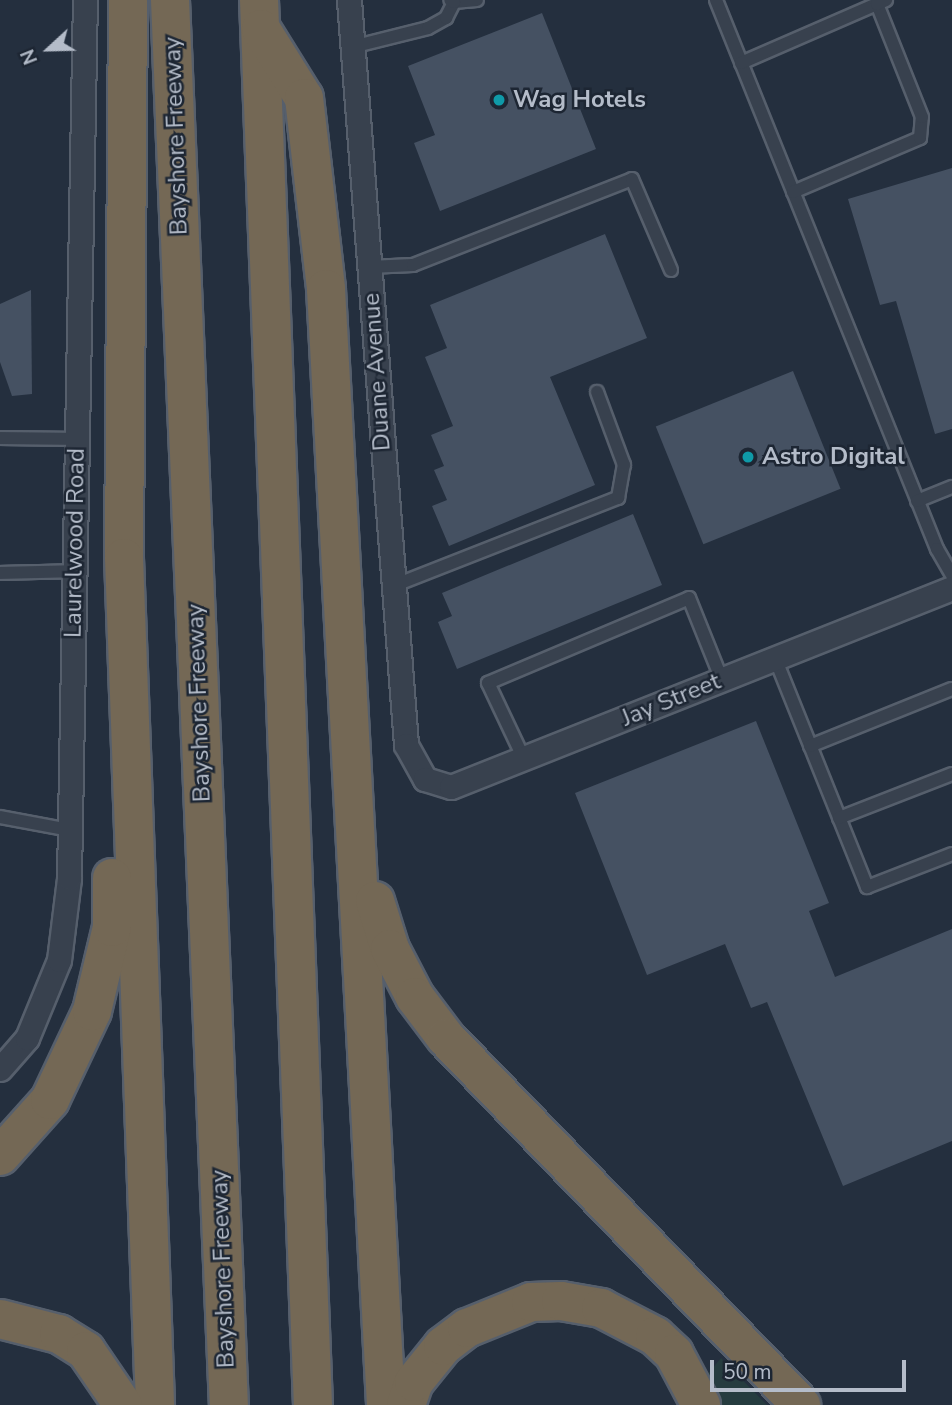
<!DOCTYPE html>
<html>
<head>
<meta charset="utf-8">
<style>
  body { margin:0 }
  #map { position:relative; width:952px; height:1405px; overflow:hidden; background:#242f3e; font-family:"Nunito Sans",sans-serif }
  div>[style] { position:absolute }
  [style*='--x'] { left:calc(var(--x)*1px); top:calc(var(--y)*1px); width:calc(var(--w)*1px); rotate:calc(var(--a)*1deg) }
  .green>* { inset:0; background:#263c3f }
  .building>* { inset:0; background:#455162; transform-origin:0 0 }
  .roads { filter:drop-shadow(2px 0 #565f6c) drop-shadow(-2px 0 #565f6c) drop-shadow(0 2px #565f6c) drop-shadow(0 -2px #565f6c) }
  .lane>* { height:12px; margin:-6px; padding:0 6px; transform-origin:6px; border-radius:6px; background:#38414e }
  .street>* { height:23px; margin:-11.5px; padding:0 11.5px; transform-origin:11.5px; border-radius:11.5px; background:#38414e }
  .highway>* { height:38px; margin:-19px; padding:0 19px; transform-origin:19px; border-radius:19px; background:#746855 }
  .dots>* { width:19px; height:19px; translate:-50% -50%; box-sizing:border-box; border:4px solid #1d2633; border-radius:50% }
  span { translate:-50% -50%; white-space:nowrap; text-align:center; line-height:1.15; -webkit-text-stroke:5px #1d2633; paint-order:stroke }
  .poi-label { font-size:24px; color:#b4bcc9; font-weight:700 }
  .left { translate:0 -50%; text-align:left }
  .street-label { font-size:24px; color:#b4bcc9 }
  .north { position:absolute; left:14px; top:14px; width:70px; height:70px; -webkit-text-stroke:5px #1d2633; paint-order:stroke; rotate:248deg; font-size:19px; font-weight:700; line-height:28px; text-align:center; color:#b4bcc9 }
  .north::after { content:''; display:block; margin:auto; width:24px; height:32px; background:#b4bcc9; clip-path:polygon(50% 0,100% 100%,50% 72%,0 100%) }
  .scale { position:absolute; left:710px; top:1360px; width:196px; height:32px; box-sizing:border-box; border:4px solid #b4bcc9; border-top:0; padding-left:9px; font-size:21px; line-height:24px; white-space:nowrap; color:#b4bcc9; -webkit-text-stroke:5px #1d2633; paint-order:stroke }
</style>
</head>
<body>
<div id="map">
  <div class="green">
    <div style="clip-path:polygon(721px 1358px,767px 1405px,720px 1405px,707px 1375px)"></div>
  </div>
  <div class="building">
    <div style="clip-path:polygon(542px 13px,596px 149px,440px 211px,414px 143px,435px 135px,408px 66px)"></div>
    <div style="clip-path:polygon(952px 168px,952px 429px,935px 434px,896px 301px,880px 305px,848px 199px)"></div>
    <div style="clip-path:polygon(605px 234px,647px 338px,550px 377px,595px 485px,449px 546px,432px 506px,447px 500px,434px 470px,444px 466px,431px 435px,453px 426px,425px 357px,447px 348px,430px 305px)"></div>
    <div style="clip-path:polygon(31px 290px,32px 394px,12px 396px,0 362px,0 304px)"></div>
    <div style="left:793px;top:371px;width:127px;height:148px;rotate:68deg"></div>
    <div style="clip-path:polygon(633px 514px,662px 585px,457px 669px,438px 622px,452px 616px,442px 593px)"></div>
    <div style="clip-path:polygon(756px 721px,829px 903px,809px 911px,835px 977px,952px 929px,952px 1141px,843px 1186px,767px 1002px,751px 1008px,725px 944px,647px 975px,575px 793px)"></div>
  </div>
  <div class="roads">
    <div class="lane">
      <div style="--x:716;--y:0;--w:592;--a:68.07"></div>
      <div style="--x:937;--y:549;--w:30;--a:60"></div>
      <div style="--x:454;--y:2;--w:23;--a:-5"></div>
      <div style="--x:352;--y:47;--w:78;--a:-14"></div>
      <div style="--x:428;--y:28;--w:21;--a:-29"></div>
      <div style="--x:446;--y:18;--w:18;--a:-63"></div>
      <div style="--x:454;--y:2;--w:4;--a:-153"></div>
      <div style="--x:741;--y:63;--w:148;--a:-23.5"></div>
      <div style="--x:793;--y:192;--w:138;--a:-23"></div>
      <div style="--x:920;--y:138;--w:21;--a:-85"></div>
      <div style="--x:922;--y:117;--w:122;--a:-111.7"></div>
      <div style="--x:877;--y:4;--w:10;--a:-24"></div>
      <div style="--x:369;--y:267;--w:44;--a:-2.6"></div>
      <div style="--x:413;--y:265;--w:235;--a:-21.4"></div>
      <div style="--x:632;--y:179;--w:99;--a:66.8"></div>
      <div style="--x:0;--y:438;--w:77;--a:0.7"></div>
      <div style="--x:917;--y:501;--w:38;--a:-22"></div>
      <div style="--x:0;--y:573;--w:74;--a:-1.5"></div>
      <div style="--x:393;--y:586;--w:242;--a:-21.4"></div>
      <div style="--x:618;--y:498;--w:34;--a:-80"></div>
      <div style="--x:624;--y:465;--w:78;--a:-110.3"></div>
      <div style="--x:775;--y:658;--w:247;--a:68.1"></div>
      <div style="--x:867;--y:887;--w:91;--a:-21.2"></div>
      <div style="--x:810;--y:746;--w:153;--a:-21.9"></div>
      <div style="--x:524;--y:759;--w:84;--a:-115.3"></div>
      <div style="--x:488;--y:683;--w:218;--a:-22.9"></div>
      <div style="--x:689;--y:598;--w:88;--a:68.1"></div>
      <div style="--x:0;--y:817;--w:71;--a:10.5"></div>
      <div style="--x:839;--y:818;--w:121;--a:-21.3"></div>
    </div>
    <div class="street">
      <div style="--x:349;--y:0;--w:747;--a:85.62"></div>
      <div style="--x:406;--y:745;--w:39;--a:61"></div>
      <div style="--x:425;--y:779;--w:27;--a:17"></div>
      <div style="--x:451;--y:787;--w:539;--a:-21.66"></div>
      <div style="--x:0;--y:1069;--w:41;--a:-48.9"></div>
      <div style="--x:27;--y:1038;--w:84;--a:-67.7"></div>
      <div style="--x:59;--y:960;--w:83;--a:-83"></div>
      <div style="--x:69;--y:878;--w:878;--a:-88.96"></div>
    </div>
    <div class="highway">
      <div style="--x:128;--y:0;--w:558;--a:90.41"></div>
      <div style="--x:124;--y:558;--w:848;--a:87.9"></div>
      <div style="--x:170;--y:0;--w:1406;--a:87.6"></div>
      <div style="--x:259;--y:0;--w:1406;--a:87.8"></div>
      <div style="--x:261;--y:29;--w:81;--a:58.1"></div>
      <div style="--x:304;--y:98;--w:192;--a:83.4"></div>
      <div style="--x:326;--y:289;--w:1118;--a:86.92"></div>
      <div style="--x:375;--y:901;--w:50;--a:72.6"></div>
      <div style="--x:390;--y:949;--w:54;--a:62.5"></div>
      <div style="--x:415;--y:997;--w:51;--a:52.9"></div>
      <div style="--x:446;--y:1038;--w:511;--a:45.95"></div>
      <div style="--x:0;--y:1156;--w:75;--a:-48.2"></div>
      <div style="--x:50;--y:1100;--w:98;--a:-64.7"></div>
      <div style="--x:92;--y:1011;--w:86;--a:-76.6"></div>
      <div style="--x:112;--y:927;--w:49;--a:-90"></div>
      <div style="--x:0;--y:1319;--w:61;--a:14.3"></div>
      <div style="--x:59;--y:1334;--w:32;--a:32"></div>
      <div style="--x:86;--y:1351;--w:65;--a:55.6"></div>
      <div style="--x:406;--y:1405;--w:24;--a:-71"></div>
      <div style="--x:414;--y:1382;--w:46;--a:-51.1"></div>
      <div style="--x:443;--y:1346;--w:30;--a:-37"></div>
      <div style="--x:467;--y:1328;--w:69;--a:-22.1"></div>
      <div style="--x:531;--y:1302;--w:30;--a:-2"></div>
      <div style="--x:561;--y:1301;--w:41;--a:9.9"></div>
      <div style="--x:601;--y:1308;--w:61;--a:27.4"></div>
      <div style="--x:655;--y:1336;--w:26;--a:43"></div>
      <div style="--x:674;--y:1354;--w:58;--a:62.1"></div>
    </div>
  </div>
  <div class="dots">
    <div style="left:499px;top:100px;background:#0f9aa8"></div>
    <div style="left:748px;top:457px;background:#0f9aa8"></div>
  </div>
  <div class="poi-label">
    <span class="left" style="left:513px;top:100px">Wag Hotels</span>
    <span class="left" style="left:762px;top:457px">Astro Digital</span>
  </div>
  <div class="street-label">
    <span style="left:176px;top:136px;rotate:-92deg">Bayshore Freeway</span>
    <span style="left:377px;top:372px;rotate:-94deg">Duane Avenue</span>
    <span style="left:75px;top:543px;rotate:-89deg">Laurelwood Road</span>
    <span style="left:671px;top:700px;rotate:-22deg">Jay Street</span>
    <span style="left:199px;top:703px;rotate:-92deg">Bayshore Freeway</span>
    <span style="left:223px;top:1269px;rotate:-92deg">Bayshore Freeway</span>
  </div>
  <div class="north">N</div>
  <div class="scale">50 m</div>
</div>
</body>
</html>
